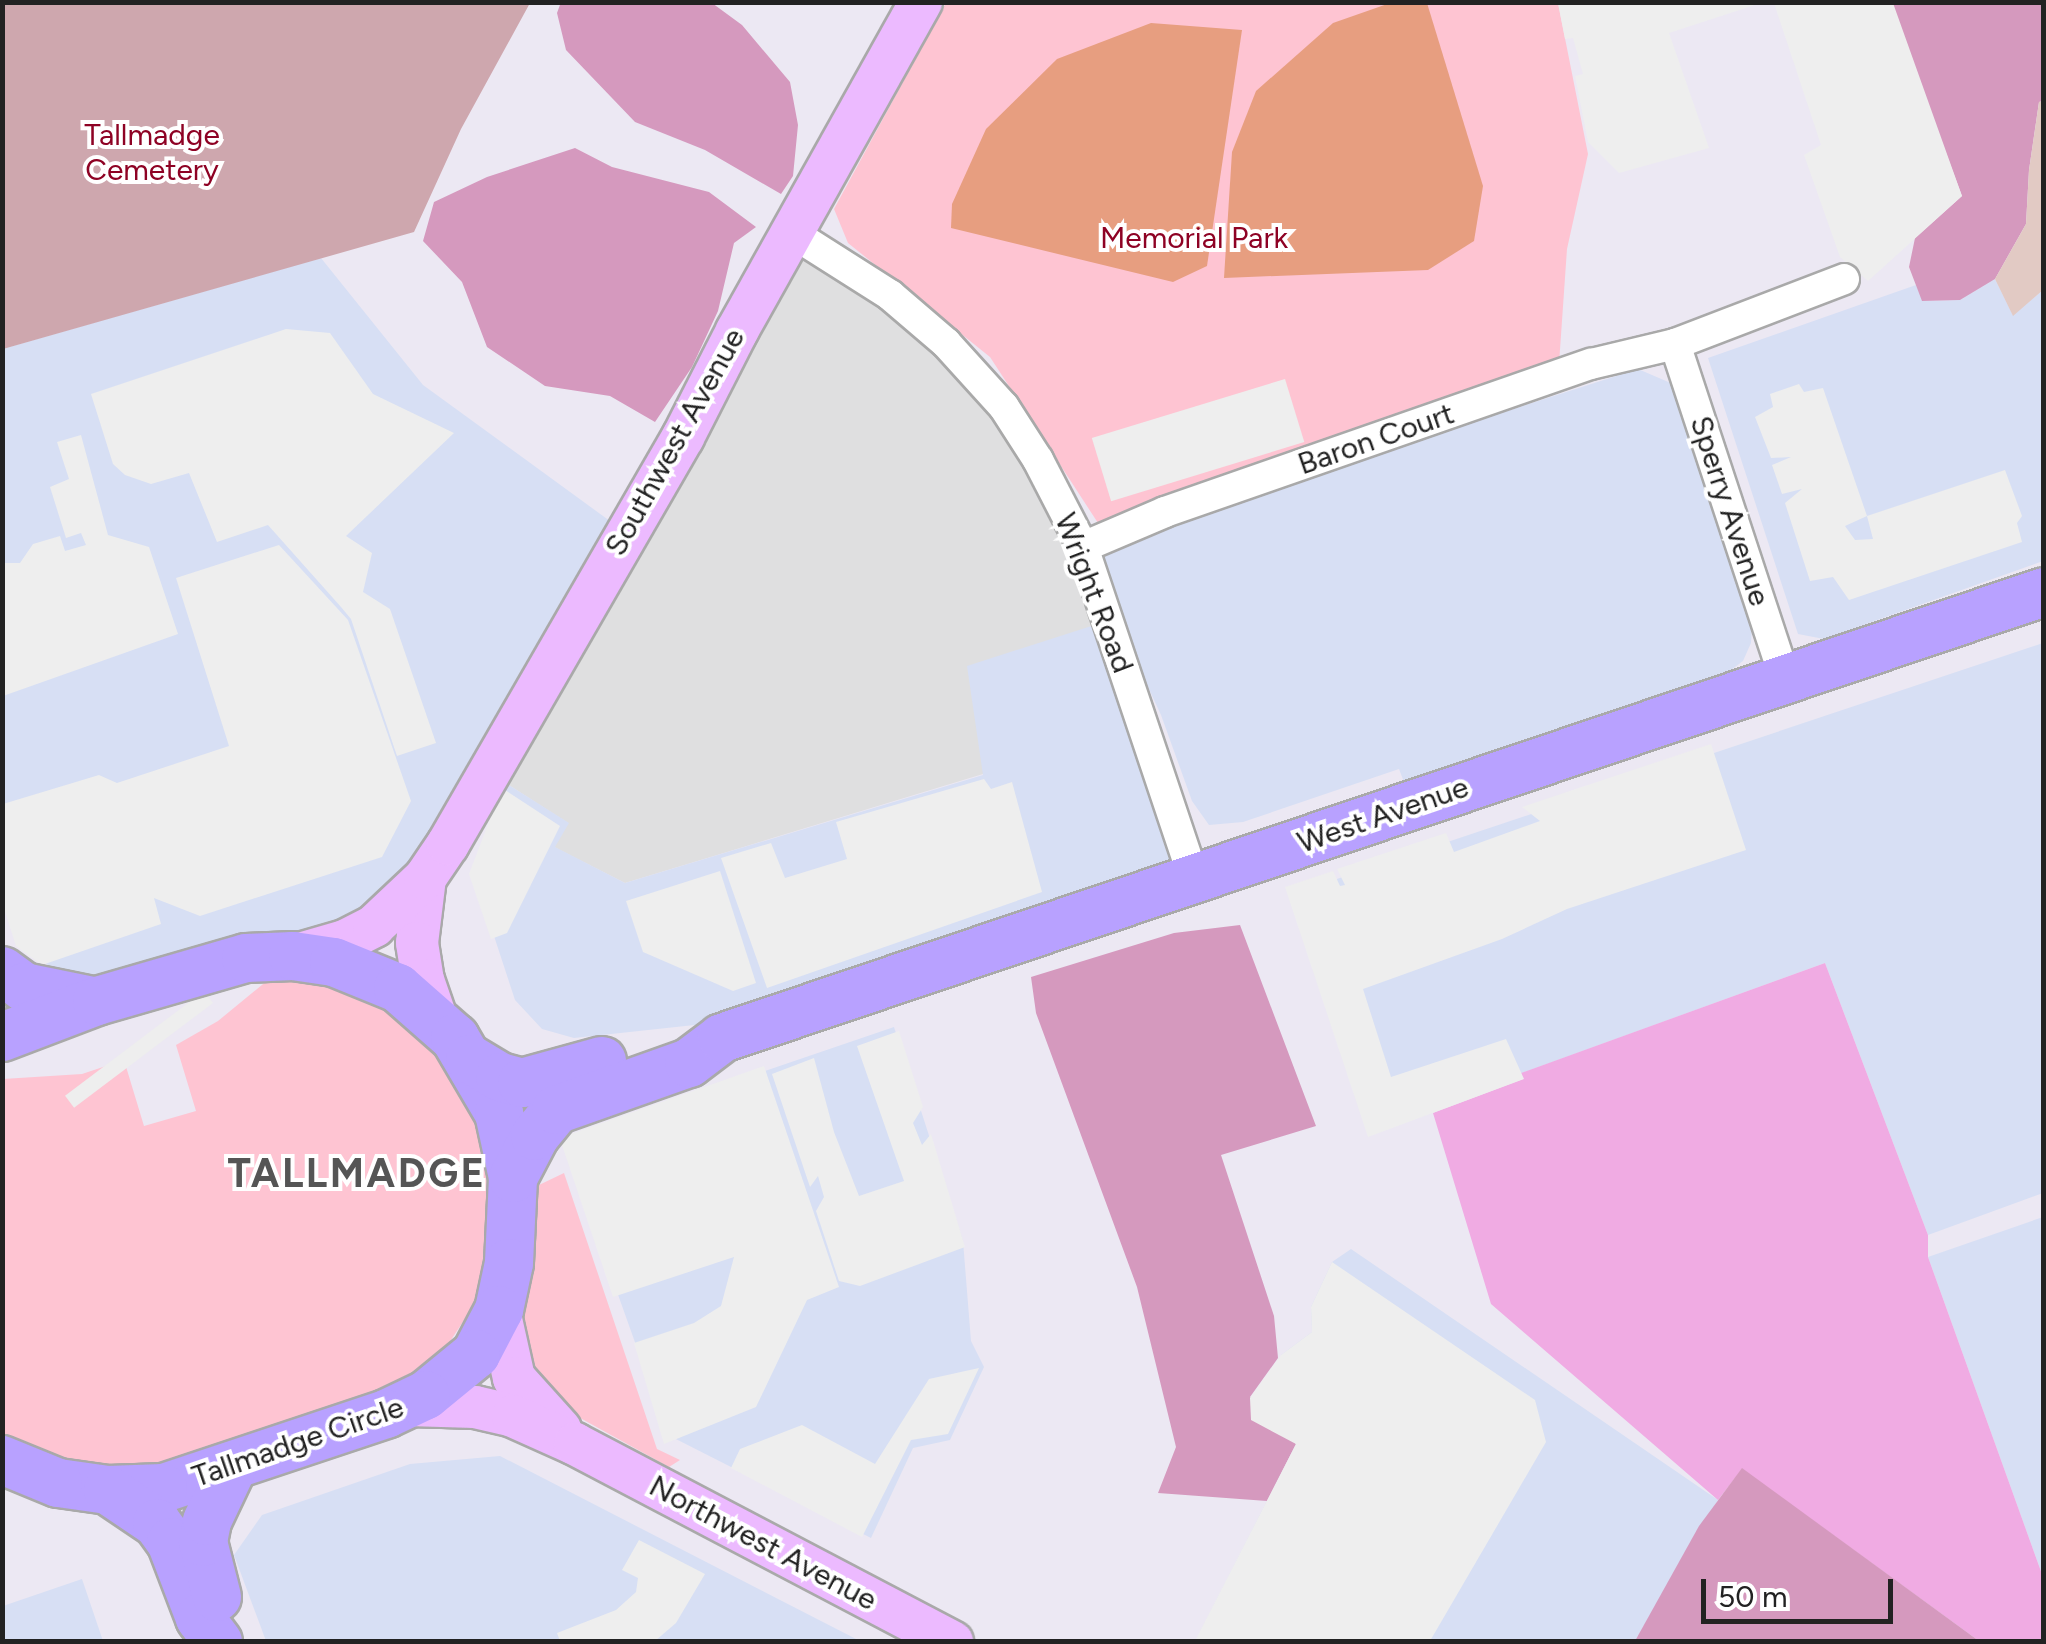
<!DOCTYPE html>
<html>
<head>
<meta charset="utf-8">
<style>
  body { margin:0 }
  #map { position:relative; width:2046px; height:1644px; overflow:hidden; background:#ece8f3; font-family:Figtree,sans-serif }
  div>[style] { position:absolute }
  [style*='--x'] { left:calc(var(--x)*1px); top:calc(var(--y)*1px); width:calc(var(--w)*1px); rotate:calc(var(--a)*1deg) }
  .residential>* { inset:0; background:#dfdfe0 }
  .commercial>* { inset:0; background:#d7dff4 }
  .grass>* { inset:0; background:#f0abe3 }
  .forest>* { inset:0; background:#d599be }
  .wetland>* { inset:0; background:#e2cac4 }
  .cemetery>* { inset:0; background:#cea7ae }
  .park>* { inset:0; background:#fec4d2 }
  .pitch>* { inset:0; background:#e79e80 }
  .parking>* { inset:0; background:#eee; transform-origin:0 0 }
  .roads { filter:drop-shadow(2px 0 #a9a9a9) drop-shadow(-2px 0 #a9a9a9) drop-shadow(0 2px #a9a9a9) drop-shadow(0 -2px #a9a9a9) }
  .street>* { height:30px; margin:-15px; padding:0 15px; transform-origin:15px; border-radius:15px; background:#fff }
  .secondary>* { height:42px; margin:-21px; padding:0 21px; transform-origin:21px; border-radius:21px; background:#ecbaff }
  .primary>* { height:48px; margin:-24px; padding:0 24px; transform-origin:24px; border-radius:24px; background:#b8a1ff }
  span { translate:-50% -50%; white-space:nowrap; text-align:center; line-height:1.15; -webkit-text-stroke:8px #fff; paint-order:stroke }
  .park-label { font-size:30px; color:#8e0224 }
  .street-label { font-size:30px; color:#222 }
  .district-label { font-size:40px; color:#555; font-weight:700; letter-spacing:2.5px }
  .frame { position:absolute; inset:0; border:5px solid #222; pointer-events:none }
  .scale { position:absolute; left:1701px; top:1579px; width:192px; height:45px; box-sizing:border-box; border:5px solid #222; border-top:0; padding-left:12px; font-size:30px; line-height:35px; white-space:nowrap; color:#222; -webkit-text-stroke:8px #fff; paint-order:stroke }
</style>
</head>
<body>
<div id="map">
  <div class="residential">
    <div style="clip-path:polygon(797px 227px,1004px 407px,1107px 621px,983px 774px,625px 883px,554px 847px,568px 823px,504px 782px)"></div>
  </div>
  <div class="commercial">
    <div style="clip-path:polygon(321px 258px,423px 385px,614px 524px,449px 825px,338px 936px,72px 983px,20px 944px,2px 890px,2px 349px)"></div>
    <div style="clip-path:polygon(1995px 279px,2013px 315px,2043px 290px,2043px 561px,1824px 639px,1798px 634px,1708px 358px,1916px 285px,1923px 301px,1960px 300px)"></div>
    <div style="clip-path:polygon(1638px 369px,1673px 384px,1752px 627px,1751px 643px,1743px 661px,1731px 670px,1404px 782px,1399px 769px,1243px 822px,1209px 825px,1192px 801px,1161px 715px,1083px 547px)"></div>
    <div style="clip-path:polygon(1107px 621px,1194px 878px,788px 1015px,574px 1038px,542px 1029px,515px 1000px,474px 875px,504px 782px,569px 823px,555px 847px,625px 883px,983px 775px,967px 666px)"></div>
    <div style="clip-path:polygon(2043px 643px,2043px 1193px,1928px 1235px,1825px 963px,1376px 1126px,1295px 893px)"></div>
    <div style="clip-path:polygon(894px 1027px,963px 1241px,971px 1341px,984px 1367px,950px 1440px,913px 1448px,871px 1538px,668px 1435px,569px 1157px,575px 1136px)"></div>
    <div style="clip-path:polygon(2043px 1217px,2043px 1577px,1928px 1257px)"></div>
    <div style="clip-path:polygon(1351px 1249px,1718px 1500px,1635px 1641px,1195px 1642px,1296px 1444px,1281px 1355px,1312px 1332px,1311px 1307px,1332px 1262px)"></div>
    <div style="clip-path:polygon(500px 1456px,860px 1641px,266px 1641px,234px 1555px,262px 1515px,410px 1464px)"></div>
    <div style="clip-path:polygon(82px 1579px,103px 1641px,3px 1641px,3px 1606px)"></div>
  </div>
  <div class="grass">
    <div style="clip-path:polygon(1825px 963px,1928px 1235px,1928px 1257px,2043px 1577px,2043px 1641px,1979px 1641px,1742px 1469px,1718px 1500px,1491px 1304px,1433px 1113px,1523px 1079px,1521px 1073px)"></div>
  </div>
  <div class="forest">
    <div style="clip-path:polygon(561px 2px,712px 3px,742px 25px,790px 82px,798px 125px,793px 176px,781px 194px,705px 150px,635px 122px,566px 50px,557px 13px)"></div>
    <div style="clip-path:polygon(1890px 3px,2043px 3px,2043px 101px,2039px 102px,2029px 170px,2026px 224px,1995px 279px,1960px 300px,1922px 301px,1909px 267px,1915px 238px,1962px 196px)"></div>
    <div style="clip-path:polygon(575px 148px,612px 167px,709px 192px,756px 227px,734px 243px,718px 311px,692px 367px,655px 422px,610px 396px,545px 386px,487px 347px,462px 282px,423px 241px,434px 202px,487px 177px)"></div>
    <div style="clip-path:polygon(1240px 925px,1316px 1126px,1221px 1155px,1274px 1316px,1278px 1358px,1250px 1397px,1296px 1444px,1267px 1501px,1158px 1493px,1176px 1447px,1137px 1287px,1036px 1013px,1031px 977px,1174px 933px)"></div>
    <div style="clip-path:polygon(1742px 1468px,1979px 1641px,1635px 1641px,1699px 1526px)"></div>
  </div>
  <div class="wetland">
    <div style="clip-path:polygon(2043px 101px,2043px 290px,2013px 316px,1995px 279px,2026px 224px,2029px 170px,2039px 102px)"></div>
  </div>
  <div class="cemetery">
    <div style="clip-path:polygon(3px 2px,530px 2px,530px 3px,461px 129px,414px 232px,3px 349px)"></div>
  </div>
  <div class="park">
    <div style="clip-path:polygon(946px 3px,1558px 3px,1588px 154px,1567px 249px,1559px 364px,1098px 523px,990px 357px,848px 243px,834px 209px)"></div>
    <div style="clip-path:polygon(274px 975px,344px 986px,411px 1016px,453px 1068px,477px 1115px,492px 1206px,484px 1271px,474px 1305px,447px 1346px,400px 1388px,169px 1466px,104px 1473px,55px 1460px,10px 1438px,3px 1433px,3px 1079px,82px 1074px,124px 1060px,144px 1126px,196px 1111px,176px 1045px,218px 1021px)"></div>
    <div style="clip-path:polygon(564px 1173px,657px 1449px,680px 1460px,669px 1467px,553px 1403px,524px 1376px,513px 1329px,530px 1220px,539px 1185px)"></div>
  </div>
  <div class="pitch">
    <div style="clip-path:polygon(1393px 2px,1427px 3px,1483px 186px,1474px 241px,1428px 270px,1224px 278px,1232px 152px,1256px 91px,1333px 23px)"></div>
    <div style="clip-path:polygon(1151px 23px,1242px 30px,1207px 266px,1173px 282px,951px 228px,952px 204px,986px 129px,1057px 59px)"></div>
  </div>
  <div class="parking">
    <div style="clip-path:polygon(1558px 3px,1761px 3px,1669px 33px,1709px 148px,1619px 173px,1588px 142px,1575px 76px,1583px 74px,1573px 38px,1565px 39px)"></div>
    <div style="clip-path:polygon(1774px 3px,1893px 3px,1962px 196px,1868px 281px,1840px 257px,1804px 155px,1821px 145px)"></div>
    <div style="clip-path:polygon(286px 329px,330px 333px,373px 394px,454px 433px,346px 536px,372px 553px,363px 592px,390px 609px,436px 743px,397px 756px,351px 619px,341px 607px,268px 525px,217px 542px,189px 473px,151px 484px,125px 475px,113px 464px,91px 394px)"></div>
    <div style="left:1285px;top:379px;width:66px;height:202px;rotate:73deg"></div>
    <div style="clip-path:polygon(1799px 384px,1804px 392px,1823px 388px,1867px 516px,1845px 526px,1855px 540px,1873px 539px,1867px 516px,2005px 470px,2022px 516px,2017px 523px,2022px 542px,1849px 600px,1833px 577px,1810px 581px,1785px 503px,1802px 489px,1782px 494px,1772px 465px,1791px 457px,1771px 458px,1755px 417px,1773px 407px,1770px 394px)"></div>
    <div style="clip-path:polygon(81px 435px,108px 535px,149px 547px,178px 634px,3px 696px,3px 563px,20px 563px,33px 544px,60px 536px,65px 551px,86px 545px,81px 533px,66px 538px,50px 487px,69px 479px,57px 442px)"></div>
    <div style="clip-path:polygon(279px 545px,348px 620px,411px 801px,382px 857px,200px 916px,154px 898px,161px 924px,42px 965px,16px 946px,3px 905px,3px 804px,99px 775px,117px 783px,229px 746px,176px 578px)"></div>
    <div style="clip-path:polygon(1711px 744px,1746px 850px,1567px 909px,1502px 939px,1363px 989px,1391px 1077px,1506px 1039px,1524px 1079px,1368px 1137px,1285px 887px,1333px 871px,1340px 886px,1345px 885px,1337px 869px,1446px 833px,1454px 852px,1540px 821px,1522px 807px)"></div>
    <div style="clip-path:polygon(984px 779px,991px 789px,1012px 782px,1042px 892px,767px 988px,721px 858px,771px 843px,785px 878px,847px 859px,836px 822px)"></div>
    <div style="clip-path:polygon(502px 788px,560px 826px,507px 933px,491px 939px,469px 874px)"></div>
    <div style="clip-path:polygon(720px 871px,756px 983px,733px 991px,643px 952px,626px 901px)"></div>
    <div style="left:204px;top:991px;width:15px;height:174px;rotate:53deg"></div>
    <div style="clip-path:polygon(899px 1031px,923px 1107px,913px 1123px,922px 1145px,931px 1134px,965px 1247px,860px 1286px,839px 1281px,816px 1211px,824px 1197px,818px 1176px,810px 1187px,772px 1074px,814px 1058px,834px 1132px,859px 1196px,904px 1181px,857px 1046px)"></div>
    <div style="clip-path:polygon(764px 1066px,839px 1287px,807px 1300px,756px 1407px,664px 1444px,634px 1343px,694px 1323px,721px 1306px,734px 1257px,613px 1297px,561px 1142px,568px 1135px)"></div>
    <div style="clip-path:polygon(1332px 1262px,1535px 1400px,1546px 1442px,1430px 1641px,1195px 1641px,1296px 1444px,1251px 1420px,1250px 1398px,1281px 1355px,1312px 1332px,1311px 1307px)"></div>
    <div style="clip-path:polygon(979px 1368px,948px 1434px,911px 1440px,862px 1537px,731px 1468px,740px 1449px,802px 1425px,875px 1464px,929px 1379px)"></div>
    <div style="clip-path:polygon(639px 1540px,705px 1574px,676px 1623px,655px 1641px,560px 1641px,557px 1633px,616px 1610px,636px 1592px,638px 1578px,622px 1570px)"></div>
  </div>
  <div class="roads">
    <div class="street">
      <div style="--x:794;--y:234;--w:114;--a:32.4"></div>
      <div style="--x:890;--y:295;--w:74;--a:40.6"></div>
      <div style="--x:946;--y:343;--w:86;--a:47.8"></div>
      <div style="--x:1004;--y:407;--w:63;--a:57.3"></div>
      <div style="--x:1038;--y:460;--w:98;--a:62.7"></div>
      <div style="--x:1083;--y:547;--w:349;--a:71.5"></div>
      <div style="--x:1675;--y:344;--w:353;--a:71.8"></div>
      <div style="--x:1083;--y:547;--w:89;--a:-23.1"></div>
      <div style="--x:1165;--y:512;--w:451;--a:-19.2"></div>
      <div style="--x:1591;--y:364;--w:86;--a:-13.4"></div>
      <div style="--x:1675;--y:344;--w:181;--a:-21"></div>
    </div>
    <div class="secondary">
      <div style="--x:425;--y:878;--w:65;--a:97"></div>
      <div style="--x:417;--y:943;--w:37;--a:81"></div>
      <div style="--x:423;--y:980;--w:40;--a:71.1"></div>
      <div style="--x:293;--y:956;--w:54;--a:-16.1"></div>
      <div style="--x:345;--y:941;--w:33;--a:-27"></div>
      <div style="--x:374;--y:926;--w:70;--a:-43.3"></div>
      <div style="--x:425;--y:878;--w:41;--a:-55.9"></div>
      <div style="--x:448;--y:844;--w:470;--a:-60"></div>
      <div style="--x:683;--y:437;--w:119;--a:-63"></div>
      <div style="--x:737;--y:331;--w:377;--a:-60.8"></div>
      <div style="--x:499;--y:1310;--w:70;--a:77.6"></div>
      <div style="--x:514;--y:1378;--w:69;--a:48"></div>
      <div style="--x:409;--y:1405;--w:66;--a:1.7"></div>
      <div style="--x:475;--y:1407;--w:39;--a:13"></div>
      <div style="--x:513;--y:1416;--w:68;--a:24.3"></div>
      <div style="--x:575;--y:1444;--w:426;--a:27.7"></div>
    </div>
    <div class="primary">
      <div style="--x:2;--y:971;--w:27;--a:36"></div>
      <div style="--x:24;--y:987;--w:70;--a:11.5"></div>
      <div style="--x:2;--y:1037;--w:102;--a:-20.8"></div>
      <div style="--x:97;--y:1001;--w:155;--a:-16.1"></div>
      <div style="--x:246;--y:958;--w:47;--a:-2.4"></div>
      <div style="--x:293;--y:956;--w:41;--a:8.3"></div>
      <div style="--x:334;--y:962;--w:69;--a:22.1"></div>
      <div style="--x:398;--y:988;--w:76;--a:41.3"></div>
      <div style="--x:455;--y:1038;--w:87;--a:59.6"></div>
      <div style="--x:499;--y:1113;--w:66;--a:77.8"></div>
      <div style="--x:513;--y:1178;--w:85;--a:92.7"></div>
      <div style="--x:509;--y:1263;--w:48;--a:102"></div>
      <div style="--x:499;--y:1310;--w:50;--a:117.6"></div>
      <div style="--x:476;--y:1354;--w:65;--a:140.6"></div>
      <div style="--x:426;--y:1395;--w:44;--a:154.6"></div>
      <div style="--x:386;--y:1414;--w:235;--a:161.6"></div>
      <div style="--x:163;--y:1488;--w:55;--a:177.9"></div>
      <div style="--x:108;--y:1490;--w:50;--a:-172"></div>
      <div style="--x:58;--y:1483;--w:61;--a:-157.7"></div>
      <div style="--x:470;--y:1059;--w:35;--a:31"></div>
      <div style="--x:500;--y:1077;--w:23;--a:15"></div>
      <div style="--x:522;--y:1083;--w:83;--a:-15.4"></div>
      <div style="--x:513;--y:1178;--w:47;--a:-62.4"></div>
      <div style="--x:535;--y:1136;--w:33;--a:-51"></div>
      <div style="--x:556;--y:1110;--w:141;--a:-19.5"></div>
      <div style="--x:689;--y:1063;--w:41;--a:-37.1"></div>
      <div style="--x:722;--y:1038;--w:1395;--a:-18.64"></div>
      <div style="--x:108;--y:1490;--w:59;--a:34"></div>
      <div style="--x:157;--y:1523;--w:24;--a:54"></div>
      <div style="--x:171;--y:1542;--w:81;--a:69.1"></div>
      <div style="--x:200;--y:1618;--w:30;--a:53"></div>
      <div style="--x:217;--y:1597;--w:57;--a:-104.3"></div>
      <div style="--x:203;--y:1542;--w:21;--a:-79"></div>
      <div style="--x:207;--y:1521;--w:59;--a:-64.7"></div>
    </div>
  </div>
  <div class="park-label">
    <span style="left:152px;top:152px">Tallmadge<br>Cemetery</span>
    <span style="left:1194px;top:238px">Memorial Park</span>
  </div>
  <div class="street-label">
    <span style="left:1376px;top:439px;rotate:-19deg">Baron Court</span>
    <span style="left:675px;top:442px;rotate:-61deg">Southwest Avenue</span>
    <span style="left:1730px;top:511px;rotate:72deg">Sperry Avenue</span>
    <span style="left:1094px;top:593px;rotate:69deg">Wright Road</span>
    <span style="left:1383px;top:815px;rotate:-19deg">West Avenue</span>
    <span style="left:298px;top:1442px;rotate:-19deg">Tallmadge Circle</span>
    <span style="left:763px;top:1543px;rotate:28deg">Northwest Avenue</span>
  </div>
  <div class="district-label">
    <span style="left:357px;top:1173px">TALLMADGE</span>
  </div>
  <div class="frame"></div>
  <div class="scale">50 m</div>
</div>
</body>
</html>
